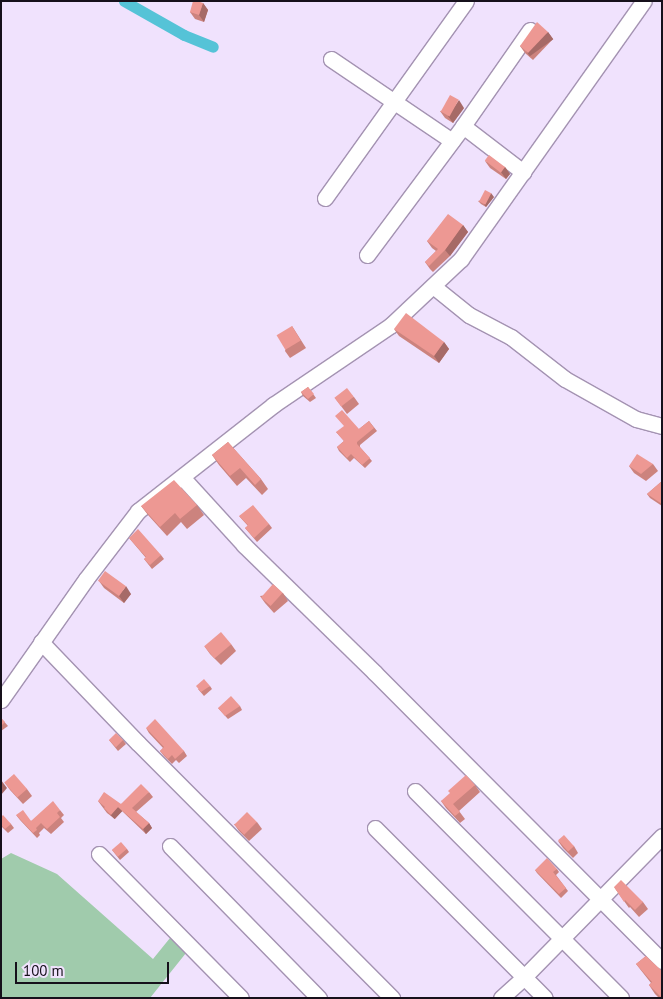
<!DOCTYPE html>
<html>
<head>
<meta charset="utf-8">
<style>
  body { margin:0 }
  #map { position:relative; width:663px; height:999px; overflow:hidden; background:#f0e2fd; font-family:"PT Sans",sans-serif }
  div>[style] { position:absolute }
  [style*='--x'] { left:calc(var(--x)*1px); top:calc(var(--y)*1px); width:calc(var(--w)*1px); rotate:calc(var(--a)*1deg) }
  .green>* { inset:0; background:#a0cbac }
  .canal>* { height:11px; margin:-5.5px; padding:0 5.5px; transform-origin:5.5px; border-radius:5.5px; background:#55c3d7 }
  .roads { filter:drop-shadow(1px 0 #a493b2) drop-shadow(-1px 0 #a493b2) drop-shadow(0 1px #a493b2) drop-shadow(0 -1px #a493b2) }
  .minor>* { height:15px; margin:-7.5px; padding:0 7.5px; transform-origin:7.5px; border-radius:7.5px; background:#fff }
  .wall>* { inset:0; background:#cc837e }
  .shaded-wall>* { inset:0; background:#a66a67; transform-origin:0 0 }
  .building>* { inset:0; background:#ed9893; transform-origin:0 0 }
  span { translate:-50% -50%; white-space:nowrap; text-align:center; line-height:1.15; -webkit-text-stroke:4px #f0e2fd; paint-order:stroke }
  .frame { position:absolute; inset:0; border:2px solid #16101b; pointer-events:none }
  .scale { position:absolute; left:15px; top:962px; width:154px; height:22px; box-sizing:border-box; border:2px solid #16101b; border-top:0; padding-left:6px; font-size:15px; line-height:18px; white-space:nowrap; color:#16101b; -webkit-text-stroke:4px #f0e2fd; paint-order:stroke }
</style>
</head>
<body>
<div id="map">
  <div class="green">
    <div style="clip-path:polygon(11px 853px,57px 874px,153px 959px,170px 938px,186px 953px,150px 998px,1px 998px,1px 859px)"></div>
  </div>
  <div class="canal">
    <div style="--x:124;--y:1;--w:69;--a:29.5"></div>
    <div style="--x:184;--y:35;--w:31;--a:22"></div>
  </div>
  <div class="roads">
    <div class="minor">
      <div style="--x:331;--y:59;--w:146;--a:34.1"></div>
      <div style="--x:463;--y:126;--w:117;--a:-55.1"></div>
      <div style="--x:325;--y:198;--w:242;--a:-54.4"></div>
      <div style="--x:367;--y:255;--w:161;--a:-53.3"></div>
      <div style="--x:463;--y:126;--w:76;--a:37.5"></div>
      <div style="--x:433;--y:286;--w:46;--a:38.9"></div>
      <div style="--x:469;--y:315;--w:47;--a:27.6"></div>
      <div style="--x:511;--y:337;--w:68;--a:37.9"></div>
      <div style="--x:565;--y:379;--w:81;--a:29.4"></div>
      <div style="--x:636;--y:419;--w:27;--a:15"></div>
      <div style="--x:182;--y:477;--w:92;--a:47.6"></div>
      <div style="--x:244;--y:545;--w:182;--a:44.3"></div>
      <div style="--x:374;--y:672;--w:408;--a:45.1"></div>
      <div style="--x:41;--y:642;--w:140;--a:46.2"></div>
      <div style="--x:138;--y:743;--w:360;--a:45.1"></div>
      <div style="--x:1;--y:700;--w:148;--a:-54.9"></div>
      <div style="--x:86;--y:579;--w:86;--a:-52.6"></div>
      <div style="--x:138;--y:511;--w:172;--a:-38.1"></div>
      <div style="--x:273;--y:405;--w:143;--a:-34.1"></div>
      <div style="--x:391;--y:325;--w:96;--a:-43.3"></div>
      <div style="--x:461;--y:259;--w:316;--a:-54.7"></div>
      <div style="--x:415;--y:791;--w:292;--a:45.1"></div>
      <div style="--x:375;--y:828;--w:240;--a:45"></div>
      <div style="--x:170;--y:846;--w:213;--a:45.6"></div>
      <div style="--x:99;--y:854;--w:202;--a:45.4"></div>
      <div style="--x:501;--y:998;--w:31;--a:-42"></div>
      <div style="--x:524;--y:977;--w:197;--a:-45.6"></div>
    </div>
  </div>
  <div class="wall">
    <div style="clip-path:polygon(203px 3px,208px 10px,204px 22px,195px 19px,190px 12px)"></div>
    <div style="clip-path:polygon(548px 32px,553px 39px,533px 60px,525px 53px,520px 46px)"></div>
    <div style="clip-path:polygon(464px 108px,453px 123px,445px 118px,440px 111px)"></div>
    <div style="clip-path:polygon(485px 161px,505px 167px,510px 174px,506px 179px,490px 168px)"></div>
    <div style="clip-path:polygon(494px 197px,486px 207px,481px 204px,478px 201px)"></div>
    <div style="clip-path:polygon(463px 225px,468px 232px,450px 256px,433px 272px,430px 269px,425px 262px,436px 251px,432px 248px,427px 241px)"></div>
    <div style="clip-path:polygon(292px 326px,306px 348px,290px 358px,285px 351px)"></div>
    <div style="clip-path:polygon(394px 329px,444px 342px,449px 349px,439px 363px,399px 336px)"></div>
    <div style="clip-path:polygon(308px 387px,316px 398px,310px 402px,303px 396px,301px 392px)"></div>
    <div style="clip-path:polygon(354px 397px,359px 404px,347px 414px,335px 398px)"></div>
    <div style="clip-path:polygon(369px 421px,377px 431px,360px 445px,360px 447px,372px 461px,365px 468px,354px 458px,350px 462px,339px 451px,337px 447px,344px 441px,336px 432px,359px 429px)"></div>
    <div style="clip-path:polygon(228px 442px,261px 479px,268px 489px,262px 495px,246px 478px,237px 486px,219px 465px,212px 455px)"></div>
    <div style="clip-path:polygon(653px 464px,658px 471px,646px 481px,634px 473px,629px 466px)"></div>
    <div style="clip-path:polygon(662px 481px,662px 506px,650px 498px,647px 494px)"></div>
    <div style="clip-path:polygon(197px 505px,204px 515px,187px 529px,181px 522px,167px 536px,148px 515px,141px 506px)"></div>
    <div style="clip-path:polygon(239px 516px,269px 524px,272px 528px,257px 542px,245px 528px,248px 526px)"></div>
    <div style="clip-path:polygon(129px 538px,161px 555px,164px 559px,152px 569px,144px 559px,146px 558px)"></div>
    <div style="clip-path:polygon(99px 581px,131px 594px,124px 603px,104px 588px)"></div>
    <div style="clip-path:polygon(283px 593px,288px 601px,274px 613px,265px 603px,260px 596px)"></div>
    <div style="clip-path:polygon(231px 644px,236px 651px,221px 665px,210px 654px,205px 647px)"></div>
    <div style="clip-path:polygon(210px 686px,212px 689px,204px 696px,198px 689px)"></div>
    <div style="clip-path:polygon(240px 706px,242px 710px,228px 719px,218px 708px)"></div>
    <div style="clip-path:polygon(1px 718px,8px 726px,1px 731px)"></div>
    <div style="clip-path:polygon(146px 728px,184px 751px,187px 756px,179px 763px,176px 760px,172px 764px,164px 756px,160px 751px,163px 748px,149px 733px)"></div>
    <div style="clip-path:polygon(109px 740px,123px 740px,126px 744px,118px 751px)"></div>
    <div style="clip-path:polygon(5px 783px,27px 789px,32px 796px,23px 804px,10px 790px)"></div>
    <div style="clip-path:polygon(475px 785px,480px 792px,459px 811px,465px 819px,460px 823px,446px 808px,441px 801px)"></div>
    <div style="clip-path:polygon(149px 792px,153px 797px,136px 812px,149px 823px,152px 828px,146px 834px,122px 811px,115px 819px,107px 813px,98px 801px,121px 804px)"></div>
    <div style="clip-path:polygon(60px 810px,64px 815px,61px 818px,64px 822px,51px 834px,44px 828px,39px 833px,40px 835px,37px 838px,20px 820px,16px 815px,31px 821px)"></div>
    <div style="clip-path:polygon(1px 817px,11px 824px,14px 828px,8px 833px,1px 826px)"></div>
    <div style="clip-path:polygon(257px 822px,262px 829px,249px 841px,239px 831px,234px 824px)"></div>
    <div style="clip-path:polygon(558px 841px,574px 846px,578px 853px,573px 858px,563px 848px)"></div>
    <div style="clip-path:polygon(127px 849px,129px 852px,120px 860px,112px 850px)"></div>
    <div style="clip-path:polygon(557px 869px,559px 872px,556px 875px,568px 891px,561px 898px,537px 873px,535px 870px)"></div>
    <div style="clip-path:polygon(614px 887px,643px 902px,648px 909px,639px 917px,630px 907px,629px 908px)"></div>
    <div style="clip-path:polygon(646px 956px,662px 998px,659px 998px,655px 994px,649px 985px,651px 983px,636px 964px)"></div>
  </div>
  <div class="shaded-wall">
    <div style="clip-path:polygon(203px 3px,208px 10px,204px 22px,199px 15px)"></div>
    <div style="left:548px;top:32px;width:9px;height:29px;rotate:54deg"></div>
    <div style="clip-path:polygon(459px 100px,464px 108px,453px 123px,448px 116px)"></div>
    <div style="clip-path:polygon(505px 167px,510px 174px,506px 179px,501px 172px)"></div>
    <div style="clip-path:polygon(491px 193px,494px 197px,486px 207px,484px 204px)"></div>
    <div style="clip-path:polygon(463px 225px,468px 232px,450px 256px,445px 250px)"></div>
    <div style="clip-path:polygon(444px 342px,449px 349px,439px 363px,434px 356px)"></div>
    <div style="clip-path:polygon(126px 586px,131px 594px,124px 603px,119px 596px)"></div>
    <div style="clip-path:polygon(1px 780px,7px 788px,1px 795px)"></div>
    <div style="left:118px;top:807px;width:6px;height:11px;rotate:45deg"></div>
    <div style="clip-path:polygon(149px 823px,152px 828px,146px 834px,143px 829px)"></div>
  </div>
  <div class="building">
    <div style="clip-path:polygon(193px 1px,197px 1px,203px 3px,199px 15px,190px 12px)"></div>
    <div style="clip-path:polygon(537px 22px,548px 32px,528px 53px,520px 46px)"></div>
    <div style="left:450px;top:95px;width:10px;height:19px;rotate:29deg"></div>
    <div style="left:489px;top:155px;width:20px;height:7px;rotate:37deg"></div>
    <div style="left:485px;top:190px;width:7px;height:13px;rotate:27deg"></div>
    <div style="clip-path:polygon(448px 214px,463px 225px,445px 250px,429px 266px,425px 262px,438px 249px,427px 241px)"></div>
    <div style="clip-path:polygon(406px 313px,444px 342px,434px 356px,394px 329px)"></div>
    <div style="left:292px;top:326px;width:17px;height:18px;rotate:59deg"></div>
    <div style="clip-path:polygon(308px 387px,314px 394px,308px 399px,301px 392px)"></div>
    <div style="left:347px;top:388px;width:11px;height:16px;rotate:52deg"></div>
    <div style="clip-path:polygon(342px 410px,359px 429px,369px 421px,374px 428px,357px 442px,357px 444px,370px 458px,362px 465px,351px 454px,347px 458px,337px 447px,344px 441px,336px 432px,344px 426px,335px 416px)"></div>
    <div style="clip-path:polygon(228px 442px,261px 479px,255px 485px,240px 468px,230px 476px,212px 455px)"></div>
    <div style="clip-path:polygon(637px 454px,653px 464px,641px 474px,629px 466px)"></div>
    <div style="clip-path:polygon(174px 480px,197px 505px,180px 519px,175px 513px,160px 527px,141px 506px)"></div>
    <div style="clip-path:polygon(662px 481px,662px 504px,647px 494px)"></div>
    <div style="clip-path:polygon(253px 505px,269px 524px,254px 538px,245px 528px,248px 525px,239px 516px)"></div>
    <div style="clip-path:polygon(138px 529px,161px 555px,150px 565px,144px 559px,146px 557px,129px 538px)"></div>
    <div style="left:105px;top:571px;width:26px;height:12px;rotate:36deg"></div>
    <div style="left:273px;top:584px;width:13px;height:18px;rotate:42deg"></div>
    <div style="left:221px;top:632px;width:16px;height:22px;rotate:50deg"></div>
    <div style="clip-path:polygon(204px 679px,210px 686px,201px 692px,196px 686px)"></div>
    <div style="clip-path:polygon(231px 696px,240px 706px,225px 716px,218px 708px)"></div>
    <div style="clip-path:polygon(1px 718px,5px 722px,1px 726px)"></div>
    <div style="clip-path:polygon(155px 719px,184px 751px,175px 759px,172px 755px,168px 759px,160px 751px,164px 747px,146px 728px)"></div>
    <div style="left:116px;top:733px;width:10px;height:10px;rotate:45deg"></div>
    <div style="left:14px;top:774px;width:20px;height:13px;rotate:49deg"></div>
    <div style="clip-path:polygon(466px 775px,475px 785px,453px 804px,460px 812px,455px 816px,441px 801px,450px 793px,448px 791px)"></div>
    <div style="clip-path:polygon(141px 784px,149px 792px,132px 808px,149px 823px,143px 829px,118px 807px,111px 815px,104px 808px,105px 807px,98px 801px,104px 792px,121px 804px)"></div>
    <div style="clip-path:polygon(53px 801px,60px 810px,57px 813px,60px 817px,47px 829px,41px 823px,36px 828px,37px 830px,33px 833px,16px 815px,23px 810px,31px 821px)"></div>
    <div style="left:247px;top:812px;width:14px;height:18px;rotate:45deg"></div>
    <div style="clip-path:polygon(3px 815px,11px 824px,5px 829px,1px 825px,1px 817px)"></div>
    <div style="left:564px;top:835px;width:15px;height:8px;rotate:48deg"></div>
    <div style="left:121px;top:842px;width:9px;height:12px;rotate:49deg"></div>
    <div style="clip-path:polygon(547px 858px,557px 869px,553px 872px,566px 888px,559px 894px,535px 870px)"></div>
    <div style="clip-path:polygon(621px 880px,643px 902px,635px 910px,625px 900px,624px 902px,614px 887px)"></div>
    <div style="clip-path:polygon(646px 956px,662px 971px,662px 998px,649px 985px,652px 982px,636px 964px)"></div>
  </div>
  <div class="frame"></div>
  <div class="scale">100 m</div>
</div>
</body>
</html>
